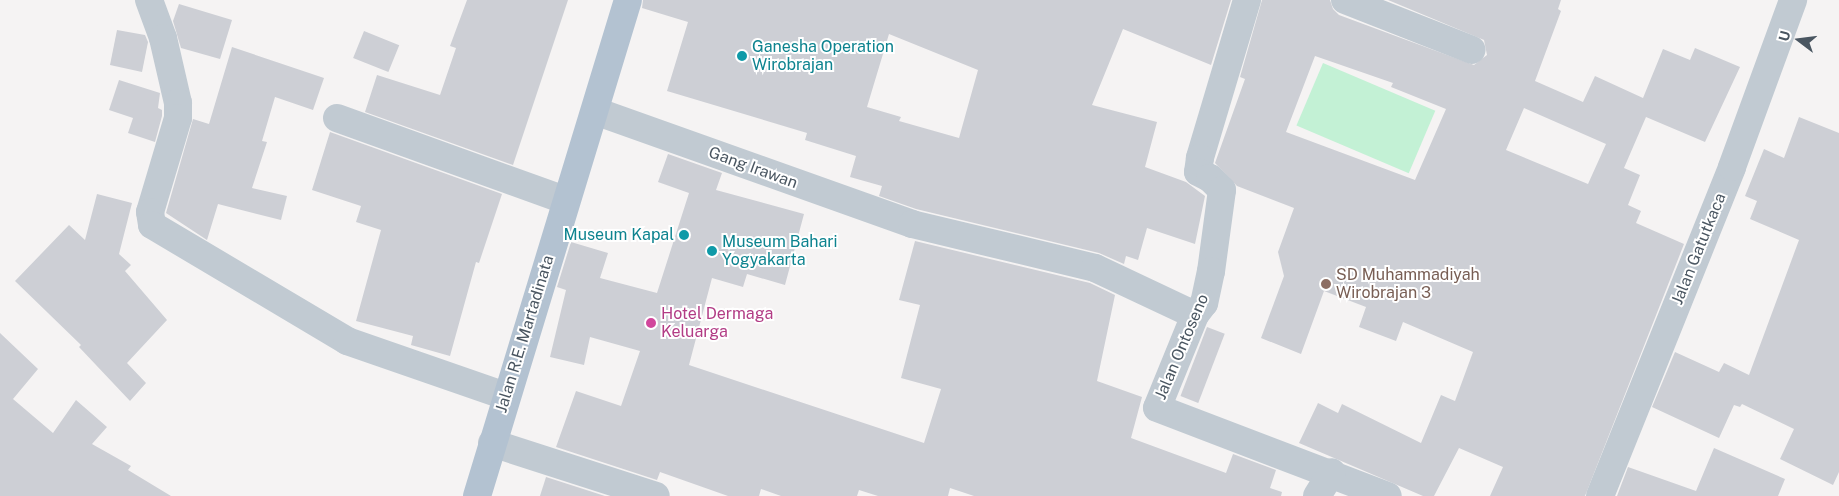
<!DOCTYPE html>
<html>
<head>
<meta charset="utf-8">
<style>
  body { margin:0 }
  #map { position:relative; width:1839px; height:496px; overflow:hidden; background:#f5f3f3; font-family:"Public Sans",sans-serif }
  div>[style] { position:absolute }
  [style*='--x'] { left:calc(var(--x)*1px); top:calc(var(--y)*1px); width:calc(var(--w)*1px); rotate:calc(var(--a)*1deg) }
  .green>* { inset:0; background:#c3f1d5; transform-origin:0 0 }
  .building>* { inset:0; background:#cdcfd5; transform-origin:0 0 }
  .street>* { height:28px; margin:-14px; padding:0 14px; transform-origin:14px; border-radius:14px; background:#c1cad2 }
  .primary>* { height:28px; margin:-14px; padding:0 14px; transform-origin:14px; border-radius:14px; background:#b3c2d1 }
  .dots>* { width:14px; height:14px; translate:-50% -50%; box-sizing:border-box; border:2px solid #fff; border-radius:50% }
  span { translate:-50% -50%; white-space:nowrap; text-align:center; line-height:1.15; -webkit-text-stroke:4px #fff; paint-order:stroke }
  .culture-label { font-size:16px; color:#0d838f }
  .left { translate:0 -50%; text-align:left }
  .right { translate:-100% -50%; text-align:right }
  .street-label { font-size:16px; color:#4a5661 }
  .education-label { font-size:16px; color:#785e54 }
  .hotel-label { font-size:16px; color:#b23c85 }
  .north { position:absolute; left:1774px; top:15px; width:50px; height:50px; -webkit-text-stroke:4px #fff; paint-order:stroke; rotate:285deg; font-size:14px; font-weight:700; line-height:20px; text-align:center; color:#4a5661 }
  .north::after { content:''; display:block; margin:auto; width:18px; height:22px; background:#4a5661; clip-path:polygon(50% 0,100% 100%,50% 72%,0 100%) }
</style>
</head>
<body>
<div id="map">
  <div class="green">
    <div style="left:1323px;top:63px;width:122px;height:68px;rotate:23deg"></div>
  </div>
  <div class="building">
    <div style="clip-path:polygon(467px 0,568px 0,513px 165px,365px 112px,377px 75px,440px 95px,456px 48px,450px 46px)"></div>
    <div style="clip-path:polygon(evenodd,643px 0,1231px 0,1211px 65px,1123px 29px,1092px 105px,1157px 122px,1145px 167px,1186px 182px,1205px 196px,1195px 244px,1147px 228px,1138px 260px,1126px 256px,1124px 264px,1099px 253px,916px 209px,879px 196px,882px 186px,850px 177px,856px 156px,805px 140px,807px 133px,667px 91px,688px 22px,642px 8px,643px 0,889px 34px,978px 70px,959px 138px,899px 121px,901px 117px,867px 107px,889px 34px)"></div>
    <div style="clip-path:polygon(evenodd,1262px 0,1330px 0,1333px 9px,1339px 15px,1474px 65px,1487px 55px,1484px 40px,1388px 0,1561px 0,1558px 9px,1561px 11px,1535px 81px,1583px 102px,1595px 76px,1643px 98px,1663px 49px,1690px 60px,1695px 48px,1740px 67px,1705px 142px,1646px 117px,1624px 168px,1640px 175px,1628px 205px,1641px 211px,1636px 223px,1684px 244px,1585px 496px,1490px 496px,1503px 467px,1459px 448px,1434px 496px,1423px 496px,1299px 443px,1318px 403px,1338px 413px,1342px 404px,1421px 443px,1441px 395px,1455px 401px,1473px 352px,1403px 322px,1396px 341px,1359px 327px,1366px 307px,1324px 291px,1301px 354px,1261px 338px,1284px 276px,1278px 252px,1294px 208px,1237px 186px,1215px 163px,1245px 79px,1240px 77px,1262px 0,1315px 56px,1393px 83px,1391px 87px,1446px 109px,1415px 180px,1286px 132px,1315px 56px,1262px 0,1524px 108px,1606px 144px,1588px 184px,1506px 150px,1524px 108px)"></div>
    <div style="clip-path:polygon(179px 4px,232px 20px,220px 59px,181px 48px,173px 21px)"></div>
    <div style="clip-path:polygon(117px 30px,145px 35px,148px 42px,142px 72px,110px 65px)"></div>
    <div style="left:364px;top:31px;width:38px;height:29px;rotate:22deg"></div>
    <div style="clip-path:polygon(232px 47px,324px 78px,313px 110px,275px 97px,262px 141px,267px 142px,252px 188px,287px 196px,281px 220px,218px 204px,207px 240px,166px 213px,193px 119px,209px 124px)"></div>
    <div style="clip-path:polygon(119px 80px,160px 93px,158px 108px,162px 110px,162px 116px,155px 142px,128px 133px,133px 118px,109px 110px)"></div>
    <div style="clip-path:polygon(1799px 117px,1839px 133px,1839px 472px,1833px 485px,1780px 459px,1794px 429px,1742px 404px,1740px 407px,1734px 405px,1719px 438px,1652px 407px,1675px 352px,1719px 372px,1724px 363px,1749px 375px,1799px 240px,1750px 219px,1757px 201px,1745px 196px,1764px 149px,1784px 158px)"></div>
    <div style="clip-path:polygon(330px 132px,502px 194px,479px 263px,476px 262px,450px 356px,411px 345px,413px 336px,356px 321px,381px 230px,356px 222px,361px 206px,312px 190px)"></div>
    <div style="clip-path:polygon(668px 154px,722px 173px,716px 190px,804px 214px,785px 285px,747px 274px,743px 287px,712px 278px,689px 365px,924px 443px,941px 389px,901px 378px,920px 305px,899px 300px,915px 241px,1090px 283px,1115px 295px,1097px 381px,1142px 397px,1131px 438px,1226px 473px,1233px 454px,1276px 470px,1270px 488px,1282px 492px,1281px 496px,974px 496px,950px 488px,948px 496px,878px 496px,859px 490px,857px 496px,781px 496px,761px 489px,759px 496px,728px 496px,660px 472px,657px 480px,556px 447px,576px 391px,621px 406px,640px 351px,590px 337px,584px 365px,550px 357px,566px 290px,557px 287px,571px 242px,608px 253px,600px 278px,657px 293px,689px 193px,658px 182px)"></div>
    <div style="clip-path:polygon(97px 194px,132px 203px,119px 254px,131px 265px,125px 271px,167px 320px,127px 363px,146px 383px,130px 401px,79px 347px,81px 345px,15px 281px,69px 225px,85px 240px)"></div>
    <div style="left:1207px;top:327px;width:19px;height:74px;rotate:21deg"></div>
    <div style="clip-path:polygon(0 333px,38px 369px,13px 399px,53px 433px,76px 400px,107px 427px,92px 444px,131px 466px,128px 470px,171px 496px,0 496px)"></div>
    <div style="clip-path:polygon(1714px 448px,1785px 479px,1778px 496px,1617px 496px,1628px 467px,1696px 491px)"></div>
    <div style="clip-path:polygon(546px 477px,605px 496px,540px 496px)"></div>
  </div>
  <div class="street">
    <div style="--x:149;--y:0;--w:40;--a:69.8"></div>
    <div style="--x:163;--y:38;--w:67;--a:77"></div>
    <div style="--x:178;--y:103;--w:15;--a:90"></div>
    <div style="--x:178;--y:118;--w:98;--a:106.6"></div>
    <div style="--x:150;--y:212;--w:13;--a:81"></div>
    <div style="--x:152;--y:225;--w:227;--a:30.7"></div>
    <div style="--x:347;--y:341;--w:168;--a:19.1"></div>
    <div style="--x:1247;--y:0;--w:165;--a:106.6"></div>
    <div style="--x:1200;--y:158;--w:14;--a:98"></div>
    <div style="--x:1198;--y:172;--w:13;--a:27"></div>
    <div style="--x:1210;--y:178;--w:17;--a:45"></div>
    <div style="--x:1222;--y:190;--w:82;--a:97.7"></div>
    <div style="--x:1211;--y:271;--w:33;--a:102"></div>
    <div style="--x:1204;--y:303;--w:15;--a:127"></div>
    <div style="--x:1195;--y:315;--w:100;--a:112.2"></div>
    <div style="--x:1157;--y:408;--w:247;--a:20.9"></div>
    <div style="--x:1345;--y:0;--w:136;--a:21.5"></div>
    <div style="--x:595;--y:111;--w:337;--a:19.6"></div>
    <div style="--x:912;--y:224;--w:188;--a:13.5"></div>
    <div style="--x:1095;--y:268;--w:110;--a:25.2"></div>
    <div style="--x:337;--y:118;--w:242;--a:19.8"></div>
    <div style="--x:492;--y:443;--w:172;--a:17.9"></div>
    <div style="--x:1317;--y:496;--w:28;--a:-58"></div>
    <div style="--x:1600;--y:496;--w:354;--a:-68.1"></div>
    <div style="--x:1732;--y:167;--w:178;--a:-69.9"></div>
  </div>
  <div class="primary">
    <div style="--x:477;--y:496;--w:518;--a:-73.07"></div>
  </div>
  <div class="dots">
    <div style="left:742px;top:56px;background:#0f9aa8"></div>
    <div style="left:684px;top:235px;background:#0f9aa8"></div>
    <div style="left:712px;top:251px;background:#0f9aa8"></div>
    <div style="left:1326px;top:284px;background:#8d6e63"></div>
    <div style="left:651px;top:323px;background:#d1479c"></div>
  </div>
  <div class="culture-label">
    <span class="left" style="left:752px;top:56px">Ganesha Operation<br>Wirobrajan</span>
    <span class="right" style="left:674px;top:235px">Museum Kapal</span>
    <span class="left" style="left:722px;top:251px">Museum Bahari<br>Yogyakarta</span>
  </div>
  <div class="street-label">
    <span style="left:753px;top:168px;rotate:20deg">Gang Irawan</span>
    <span style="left:1699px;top:249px;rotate:-68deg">Jalan Gatutkaca</span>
    <span style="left:525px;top:334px;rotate:-73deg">Jalan R.E. Martadinata</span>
    <span style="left:1182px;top:347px;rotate:-67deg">Jalan Ontoseno</span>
  </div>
  <div class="education-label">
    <span class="left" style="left:1336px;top:284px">SD Muhammadiyah<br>Wirobrajan 3</span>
  </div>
  <div class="hotel-label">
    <span class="left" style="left:661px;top:323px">Hotel Dermaga<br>Keluarga</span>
  </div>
  <div class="north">U</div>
</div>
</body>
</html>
